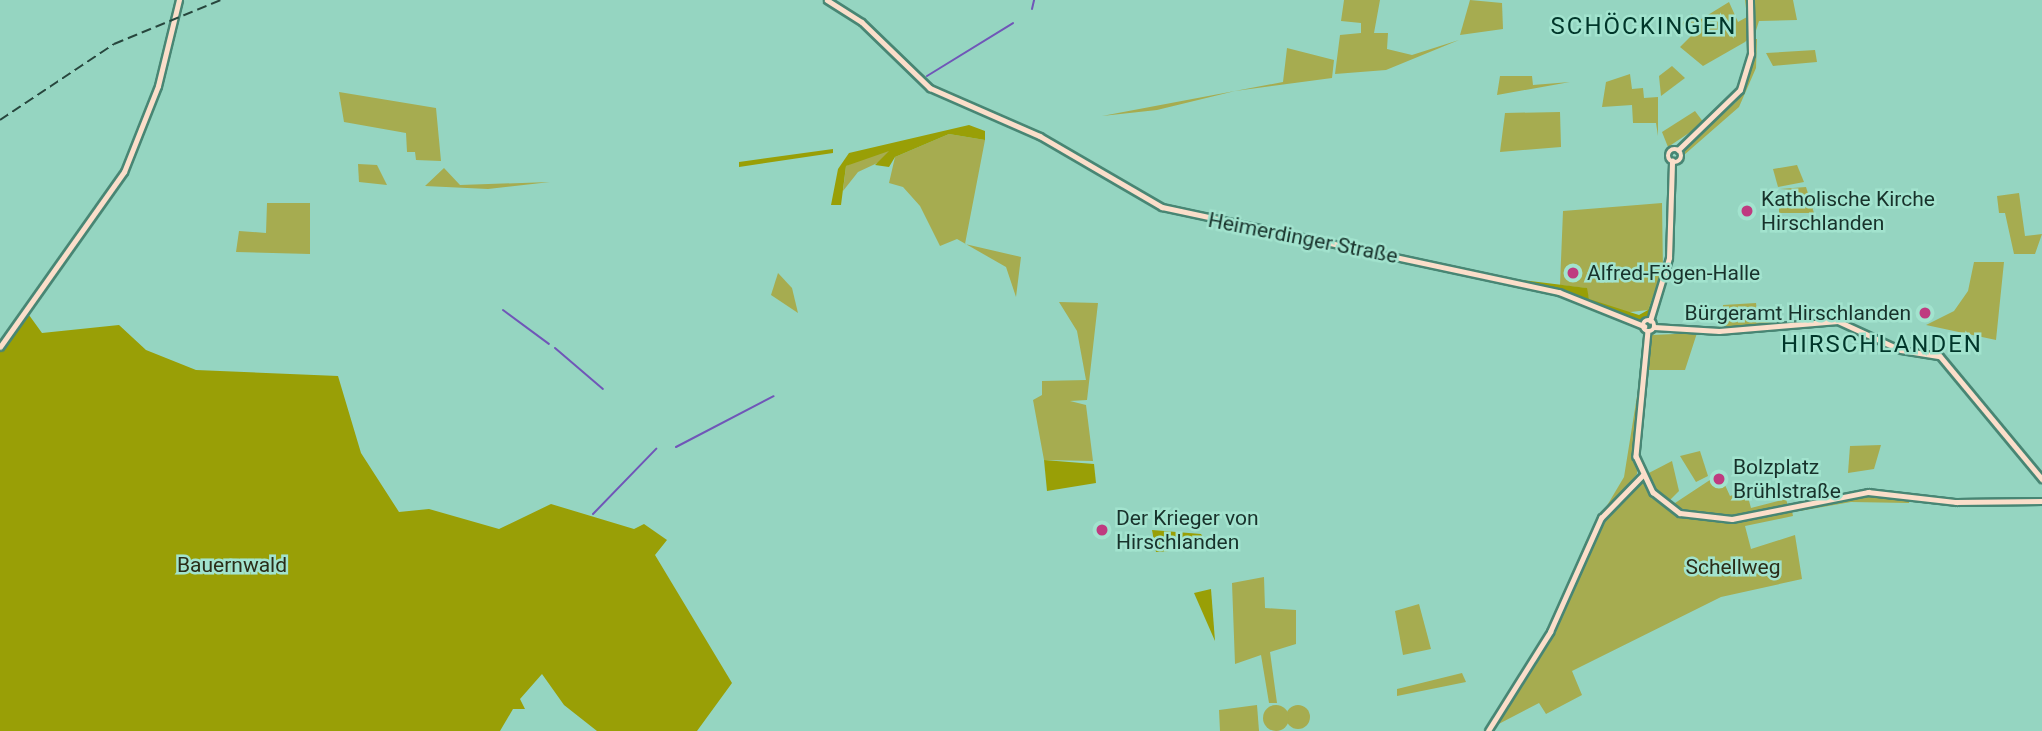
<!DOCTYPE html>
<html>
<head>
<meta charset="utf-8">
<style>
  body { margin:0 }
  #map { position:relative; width:2042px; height:731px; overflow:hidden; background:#95d5c1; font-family:Roboto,sans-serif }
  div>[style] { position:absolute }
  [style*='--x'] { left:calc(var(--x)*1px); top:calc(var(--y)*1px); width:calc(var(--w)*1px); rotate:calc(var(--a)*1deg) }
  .green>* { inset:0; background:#a6ac50 }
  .round { border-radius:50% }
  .forest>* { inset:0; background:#999f06 }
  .stream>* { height:2px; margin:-1px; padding:0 1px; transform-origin:1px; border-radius:1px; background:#7056b8 }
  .roads { filter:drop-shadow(2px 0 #488674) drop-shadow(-2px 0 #488674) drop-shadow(0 2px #488674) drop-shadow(0 -2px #488674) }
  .secondary>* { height:4.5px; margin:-2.25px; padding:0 2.25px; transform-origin:2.25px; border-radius:2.25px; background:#fbdeca }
  .secondary>.ring { margin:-2.25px; padding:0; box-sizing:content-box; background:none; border:4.5px solid #fbdeca; border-radius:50% }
  .rail>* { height:2px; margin-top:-1px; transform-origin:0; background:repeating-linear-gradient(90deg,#27463d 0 10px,transparent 0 15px) }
  .dots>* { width:19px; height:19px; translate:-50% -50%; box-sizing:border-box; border:4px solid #a2e3ce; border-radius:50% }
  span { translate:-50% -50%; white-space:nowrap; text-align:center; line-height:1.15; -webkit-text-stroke:5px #a2e3ce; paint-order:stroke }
  .poi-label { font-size:21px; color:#18322b }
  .left { translate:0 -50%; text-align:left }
  .right { translate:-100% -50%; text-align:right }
  .street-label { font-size:21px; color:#18322b }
  .park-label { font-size:21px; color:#2b2d18 }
  .quarter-label { font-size:24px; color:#00362a; letter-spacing:2px }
</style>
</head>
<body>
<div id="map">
  <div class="green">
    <div style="clip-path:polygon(1344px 0,1380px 0,1374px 33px,1388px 33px,1387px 49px,1412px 55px,1459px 40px,1386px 70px,1335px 74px,1340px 35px,1361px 33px,1361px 23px,1341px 21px)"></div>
    <div style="clip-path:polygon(1470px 0,1502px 3px,1503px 29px,1460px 35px)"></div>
    <div style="clip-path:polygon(1745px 0,1748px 0,1749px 38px,1745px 42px,1703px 66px,1680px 47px,1692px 35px,1681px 24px,1692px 14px,1698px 21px,1729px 2px,1738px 22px,1747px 17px)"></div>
    <div style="clip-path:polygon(1752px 0,1793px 0,1797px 20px,1759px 21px,1754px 37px)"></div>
    <div style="clip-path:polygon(1751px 39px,1757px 39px,1756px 68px,1739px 107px,1684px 155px,1685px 145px,1736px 102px)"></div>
    <div style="clip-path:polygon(1287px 48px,1334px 60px,1332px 78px,1235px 91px,1157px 110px,1102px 116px,1283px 82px)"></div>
    <div style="clip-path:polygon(1815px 50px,1817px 62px,1773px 66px,1766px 53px)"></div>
    <div style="clip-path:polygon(1672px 66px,1685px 78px,1661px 96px,1659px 76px)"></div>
    <div style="clip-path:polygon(1630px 74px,1632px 89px,1643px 88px,1644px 98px,1658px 97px,1658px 136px,1656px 123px,1633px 123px,1632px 105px,1602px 107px,1606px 82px)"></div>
    <div style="clip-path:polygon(1500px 76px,1532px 76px,1533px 85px,1570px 82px,1497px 95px)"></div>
    <div style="clip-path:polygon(339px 92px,436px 108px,441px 161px,416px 160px,415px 152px,407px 152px,406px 133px,344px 122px)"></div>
    <div style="clip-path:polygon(1695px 111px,1704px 123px,1668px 147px,1662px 132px)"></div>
    <div style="clip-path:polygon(1560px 112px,1561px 147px,1500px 152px,1505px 113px)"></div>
    <div style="clip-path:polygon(949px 134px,985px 140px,965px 244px,1021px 257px,1016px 297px,1006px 267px,957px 239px,940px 246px,920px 206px,903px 187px,889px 183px,895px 157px)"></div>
    <div style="clip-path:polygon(877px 151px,889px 151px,888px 158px,858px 172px,843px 191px,846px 166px)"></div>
    <div style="clip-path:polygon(358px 164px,377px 165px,387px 185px,359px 182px)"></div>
    <div style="clip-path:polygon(1797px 165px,1804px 182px,1778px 187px,1773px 169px)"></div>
    <div style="clip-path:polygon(444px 168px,460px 185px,550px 182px,488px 189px,425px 186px)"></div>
    <div style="clip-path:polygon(1806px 187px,1814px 213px,1779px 213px,1779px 198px,1799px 198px,1798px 190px,1780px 189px)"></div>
    <div style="clip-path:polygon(2019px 193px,2025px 236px,2042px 234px,2035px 254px,2014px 254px,2005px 213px,1999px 213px,1997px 196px)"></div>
    <div style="clip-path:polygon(267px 203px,310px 203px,310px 254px,236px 252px,239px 231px,266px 233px)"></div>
    <div style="clip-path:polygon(1662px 203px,1663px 271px,1648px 310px,1622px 313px,1589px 299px,1586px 288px,1560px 285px,1563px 211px)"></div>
    <div style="clip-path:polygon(1974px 262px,2004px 262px,1996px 340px,1926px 325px,1954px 311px,1968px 291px)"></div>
    <div style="clip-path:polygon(778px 273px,792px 288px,798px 313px,771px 295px)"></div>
    <div style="clip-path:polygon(1059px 302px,1098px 303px,1087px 400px,1070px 401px,1086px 405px,1093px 461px,1044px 460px,1033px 400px,1042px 395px,1042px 381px,1086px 380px,1077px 331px)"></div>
    <div style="clip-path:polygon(1756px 303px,1758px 319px,1782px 324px,1694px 328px,1722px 327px,1723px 305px)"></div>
    <div style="clip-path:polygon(1659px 329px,1653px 335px,1697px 333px,1685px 370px,1643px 370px,1652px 335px,1644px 364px,1648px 338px)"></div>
    <div style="clip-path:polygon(1642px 365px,1637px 474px,1628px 485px,1644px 479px,1655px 500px,1685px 519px,1732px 519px,1791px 506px,1793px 516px,1745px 526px,1751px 549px,1795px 535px,1802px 579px,1721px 597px,1572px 671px,1582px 695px,1546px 714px,1539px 703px,1491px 728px,1541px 649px,1586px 541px,1624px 477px)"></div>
    <div style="clip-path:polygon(1881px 445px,1874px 469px,1848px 473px,1850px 446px)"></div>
    <div style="clip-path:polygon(1700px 451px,1708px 476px,1696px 482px,1680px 456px)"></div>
    <div style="clip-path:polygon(1672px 461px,1679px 491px,1667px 503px,1645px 475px)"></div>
    <div style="clip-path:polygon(1722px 472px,1727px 480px,1715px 487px,1725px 485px,1730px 496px,1746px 490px,1751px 508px,1786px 499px,1788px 506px,1737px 517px,1687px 514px,1672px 505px)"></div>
    <div style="clip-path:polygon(1855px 495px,1910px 497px,1909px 503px,1851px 502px,1794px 512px)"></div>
    <div style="clip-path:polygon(1264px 577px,1265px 608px,1296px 610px,1296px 644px,1270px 652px,1277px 703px,1269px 703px,1261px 655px,1235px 664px,1232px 583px)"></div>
    <div style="clip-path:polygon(1419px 604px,1431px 649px,1403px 655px,1395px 611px)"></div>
    <div style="clip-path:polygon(1462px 673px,1466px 682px,1397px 696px,1397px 689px)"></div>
    <div class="round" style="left:1286px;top:705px;width:24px;height:24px"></div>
    <div style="clip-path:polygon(1257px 705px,1259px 731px,1220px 731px,1219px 710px)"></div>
    <div class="round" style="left:1263px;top:705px;width:26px;height:26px"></div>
  </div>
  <div class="forest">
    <div style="clip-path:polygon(969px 125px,985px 131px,985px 140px,949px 134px,895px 157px,889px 167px,875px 165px,889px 151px,846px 166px,841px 205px,831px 205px,838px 169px,849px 153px)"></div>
    <div style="clip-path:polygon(833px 149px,833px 153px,739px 167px,739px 162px)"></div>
    <div style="clip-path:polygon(1497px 277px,1587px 288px,1589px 299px,1639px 315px,1648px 310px,1661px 279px,1649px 315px,1639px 323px,1567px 292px)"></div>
    <div style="clip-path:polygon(29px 315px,42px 333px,119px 325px,146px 350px,196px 370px,338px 376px,361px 453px,399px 512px,429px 509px,499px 529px,551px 504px,634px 529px,644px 524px,667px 540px,655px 555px,732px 683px,697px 731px,597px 731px,564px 705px,542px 674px,520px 699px,525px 709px,513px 709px,500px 731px,0 731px,0 351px)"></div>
    <div style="clip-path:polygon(1044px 460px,1094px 464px,1096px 483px,1047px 491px)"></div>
    <div style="clip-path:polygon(1152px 530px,1201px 534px,1210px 548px,1156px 552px)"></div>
    <div style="clip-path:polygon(1211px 589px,1215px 641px,1194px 593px)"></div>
  </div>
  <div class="stream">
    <div style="--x:1032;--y:9;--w:9;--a:-77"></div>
    <div style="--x:927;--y:76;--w:101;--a:-31.6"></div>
    <div style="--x:503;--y:310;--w:57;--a:36.5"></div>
    <div style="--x:555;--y:348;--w:63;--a:40.5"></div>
    <div style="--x:676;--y:447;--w:110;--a:-27.5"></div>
    <div style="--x:593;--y:514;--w:91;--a:-45.9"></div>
  </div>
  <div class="roads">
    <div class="secondary">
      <div style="--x:827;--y:0;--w:41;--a:32.2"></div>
      <div style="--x:862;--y:22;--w:95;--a:44.1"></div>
      <div style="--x:930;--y:88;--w:120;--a:23.6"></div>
      <div style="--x:1040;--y:136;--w:141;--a:30.2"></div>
      <div style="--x:1162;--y:207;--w:406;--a:12.1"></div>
      <div style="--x:1559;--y:292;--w:92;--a:21.8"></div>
      <div class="ring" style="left:1668px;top:149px;width:9.5px;height:9.5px"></div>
      <div style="--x:1678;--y:150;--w:86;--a:-44.1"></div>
      <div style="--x:1740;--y:90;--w:38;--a:-73"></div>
      <div style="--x:1751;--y:54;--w:54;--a:-91.1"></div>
      <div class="ring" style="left:1643.5px;top:320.5px;width:6.5px;height:6.5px"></div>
      <div style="--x:1650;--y:321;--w:66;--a:-73.2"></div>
      <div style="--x:1669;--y:258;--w:97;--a:-88.2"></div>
      <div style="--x:1654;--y:327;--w:65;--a:3.5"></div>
      <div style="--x:1719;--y:331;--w:119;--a:-4.8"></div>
      <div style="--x:1838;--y:321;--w:69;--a:24.7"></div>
      <div style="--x:1901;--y:350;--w:39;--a:9"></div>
      <div style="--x:1940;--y:356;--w:160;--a:50.3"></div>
      <div style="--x:1648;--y:331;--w:126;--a:95.5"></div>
      <div style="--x:1636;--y:456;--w:40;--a:65"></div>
      <div style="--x:1653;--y:492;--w:34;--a:38"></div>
      <div style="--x:1680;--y:513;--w:52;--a:6.6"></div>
      <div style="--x:1732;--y:519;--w:139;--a:-11.2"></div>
      <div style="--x:1868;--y:492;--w:89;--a:6.5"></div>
      <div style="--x:1956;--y:502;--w:86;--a:-0.7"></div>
      <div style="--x:0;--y:347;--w:214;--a:-54.7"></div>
      <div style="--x:124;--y:172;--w:92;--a:-68.4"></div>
      <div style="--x:158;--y:86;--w:89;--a:-76.3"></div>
      <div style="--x:1488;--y:731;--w:117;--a:-57.9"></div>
      <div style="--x:1550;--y:632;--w:125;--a:-65.9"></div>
      <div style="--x:1601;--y:518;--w:59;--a:-45.7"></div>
    </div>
  </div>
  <div class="rail">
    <div style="--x:0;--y:120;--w:137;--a:-33.7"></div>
    <div style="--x:114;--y:44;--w:116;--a:-22.4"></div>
  </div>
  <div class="dots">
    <div style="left:1747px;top:211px;background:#bf3b80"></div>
    <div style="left:1573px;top:273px;background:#bf3b80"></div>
    <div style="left:1925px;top:313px;background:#bf3b80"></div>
    <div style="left:1719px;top:479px;background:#bf3b80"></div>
    <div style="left:1102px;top:530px;background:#bf3b80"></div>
  </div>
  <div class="poi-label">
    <span class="left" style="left:1761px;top:211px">Katholische Kirche<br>Hirschlanden</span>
    <span class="left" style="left:1587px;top:273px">Alfred-Fögen-Halle</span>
    <span class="right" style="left:1911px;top:313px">Bürgeramt Hirschlanden</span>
    <span class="left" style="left:1733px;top:479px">Bolzplatz<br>Brühlstraße</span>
    <span class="left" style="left:1116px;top:530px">Der Krieger von<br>Hirschlanden</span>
  </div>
  <div class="street-label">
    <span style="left:1303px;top:238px;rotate:11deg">Heimerdinger Straße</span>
  </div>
  <div class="park-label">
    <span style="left:232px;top:565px">Bauernwald</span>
    <span style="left:1733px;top:567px">Schellweg</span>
  </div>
  <div class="quarter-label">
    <span style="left:1644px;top:27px">SCHÖCKINGEN</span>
    <span style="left:1882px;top:345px">HIRSCHLANDEN</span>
  </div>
</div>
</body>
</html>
